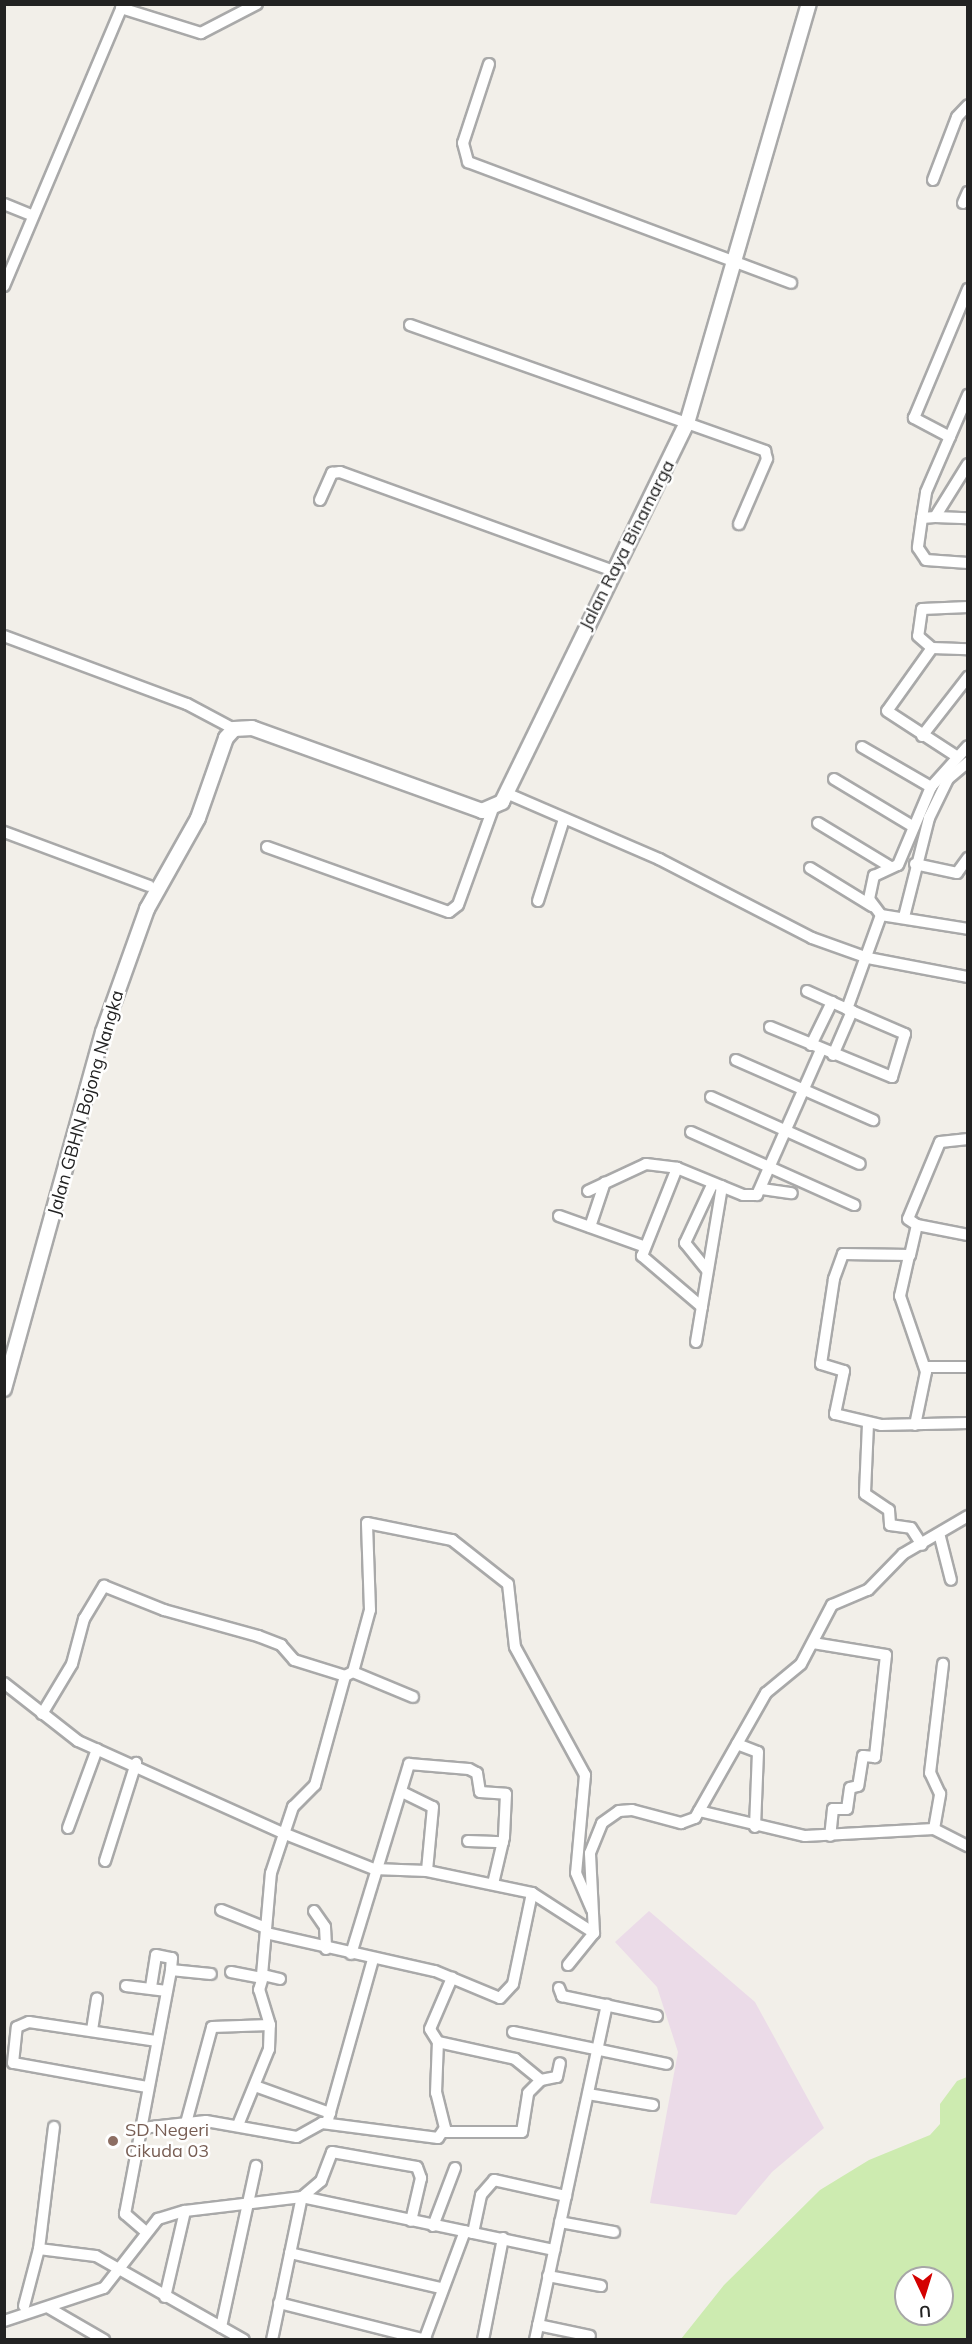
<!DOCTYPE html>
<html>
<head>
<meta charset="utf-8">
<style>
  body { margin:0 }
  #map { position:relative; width:972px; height:2344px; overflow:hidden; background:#f2efe9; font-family:Mulish,sans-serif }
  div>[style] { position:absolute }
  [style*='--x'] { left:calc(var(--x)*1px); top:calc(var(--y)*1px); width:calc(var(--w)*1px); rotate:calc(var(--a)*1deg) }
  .industrial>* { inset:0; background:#ebdbe8 }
  .grass>* { inset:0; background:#cdebb0 }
  .roads { filter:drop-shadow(2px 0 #a9a9a9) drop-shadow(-2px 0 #a9a9a9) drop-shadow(0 2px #a9a9a9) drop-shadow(0 -2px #a9a9a9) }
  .minor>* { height:10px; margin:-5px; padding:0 5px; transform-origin:5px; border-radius:5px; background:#fff }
  .tertiary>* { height:14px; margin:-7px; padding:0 7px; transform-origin:7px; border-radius:7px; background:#fff }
  .dots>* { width:16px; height:16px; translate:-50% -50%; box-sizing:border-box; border:3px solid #fff; border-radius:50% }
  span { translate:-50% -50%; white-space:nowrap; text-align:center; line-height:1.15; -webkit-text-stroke:5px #fff; paint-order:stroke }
  .street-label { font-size:18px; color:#222 }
  .education-label { font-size:18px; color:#785e54 }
  .left { translate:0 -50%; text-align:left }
  .frame { position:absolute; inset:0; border:6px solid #222; pointer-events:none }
  .north { position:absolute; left:894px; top:2266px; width:60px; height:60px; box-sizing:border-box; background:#fff; border:2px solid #a7a7a7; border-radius:50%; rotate:176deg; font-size:16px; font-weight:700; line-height:24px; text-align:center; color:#222 }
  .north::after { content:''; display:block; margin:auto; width:21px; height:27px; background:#d40000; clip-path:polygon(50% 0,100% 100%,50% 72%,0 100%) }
</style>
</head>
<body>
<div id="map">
  <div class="industrial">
    <div style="clip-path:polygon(649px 1911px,755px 2002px,824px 2128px,772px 2172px,736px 2215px,650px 2203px,678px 2052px,657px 1987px,615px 1942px)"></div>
  </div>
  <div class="grass">
    <div style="clip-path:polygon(evenodd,967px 2077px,967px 2339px,681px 2339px,724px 2285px,820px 2190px,869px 2160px,930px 2135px,940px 2124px,940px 2104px,957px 2081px,967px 2077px,906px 2278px,942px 2278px,942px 2314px,906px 2314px,906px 2278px)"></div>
  </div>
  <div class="roads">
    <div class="minor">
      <div style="--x:121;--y:8;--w:84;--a:17.4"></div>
      <div style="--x:201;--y:33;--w:63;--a:-27.4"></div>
      <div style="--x:489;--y:64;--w:83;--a:108.2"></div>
      <div style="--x:463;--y:143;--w:20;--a:75"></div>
      <div style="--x:468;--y:162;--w:345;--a:20.5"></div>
      <div style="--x:933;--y:180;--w:67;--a:-69.1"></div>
      <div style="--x:957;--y:117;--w:16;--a:-47"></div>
      <div style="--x:963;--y:203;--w:12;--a:-66"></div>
      <div style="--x:4;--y:204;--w:31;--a:22"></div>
      <div style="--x:4;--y:286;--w:306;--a:-67.1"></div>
      <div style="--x:410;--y:325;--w:377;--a:19.5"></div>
      <div style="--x:765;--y:451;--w:8;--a:76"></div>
      <div style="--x:767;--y:459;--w:71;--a:113.3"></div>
      <div style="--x:950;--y:437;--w:41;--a:-152.2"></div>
      <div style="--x:914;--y:418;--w:140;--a:-67.3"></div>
      <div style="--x:968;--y:464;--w:62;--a:121.9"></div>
      <div style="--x:935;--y:517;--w:13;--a:176"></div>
      <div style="--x:922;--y:518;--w:30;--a:98"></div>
      <div style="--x:918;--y:548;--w:14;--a:56"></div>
      <div style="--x:926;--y:560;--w:42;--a:4.1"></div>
      <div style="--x:320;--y:500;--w:30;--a:-66"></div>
      <div style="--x:332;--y:473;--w:8;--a:-7"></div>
      <div style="--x:340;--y:472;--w:291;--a:19.9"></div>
      <div style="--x:935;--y:517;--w:33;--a:2"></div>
      <div style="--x:922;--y:518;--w:26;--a:-81"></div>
      <div style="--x:926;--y:492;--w:106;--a:-66.6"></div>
      <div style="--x:968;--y:607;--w:46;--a:177.5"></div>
      <div style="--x:922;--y:609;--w:27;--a:98"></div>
      <div style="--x:918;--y:636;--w:18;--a:41"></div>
      <div style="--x:932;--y:648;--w:36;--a:2"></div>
      <div style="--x:4;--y:636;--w:195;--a:20.4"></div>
      <div style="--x:187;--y:704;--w:53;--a:28"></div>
      <div style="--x:932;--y:648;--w:77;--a:125.5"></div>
      <div style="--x:887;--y:711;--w:82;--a:33.1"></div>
      <div style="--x:922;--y:736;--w:75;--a:-52.1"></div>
      <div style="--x:862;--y:747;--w:80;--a:30.1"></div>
      <div style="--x:834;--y:779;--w:93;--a:31"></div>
      <div style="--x:506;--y:793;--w:167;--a:23.3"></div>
      <div style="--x:659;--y:859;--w:172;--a:27.3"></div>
      <div style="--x:812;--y:938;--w:59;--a:19.7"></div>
      <div style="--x:868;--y:958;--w:102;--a:10.8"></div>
      <div style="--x:818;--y:823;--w:83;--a:31.2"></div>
      <div style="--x:4;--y:832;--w:155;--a:20.4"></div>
      <div style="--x:267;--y:847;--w:193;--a:19.7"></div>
      <div style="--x:449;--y:912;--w:11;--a:-38"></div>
      <div style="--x:458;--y:905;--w:100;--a:-70.1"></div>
      <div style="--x:915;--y:864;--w:43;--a:12.1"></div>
      <div style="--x:957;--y:873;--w:19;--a:-54"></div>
      <div style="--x:810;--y:868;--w:73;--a:31.5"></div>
      <div style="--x:538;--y:901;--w:86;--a:-72.4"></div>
      <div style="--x:881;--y:915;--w:20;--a:-127"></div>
      <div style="--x:869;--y:899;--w:24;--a:-78"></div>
      <div style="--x:874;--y:876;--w:26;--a:-25"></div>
      <div style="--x:898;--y:865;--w:85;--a:-67.1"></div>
      <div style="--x:931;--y:787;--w:55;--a:-47.9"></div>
      <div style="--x:904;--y:917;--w:102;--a:-75.8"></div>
      <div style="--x:929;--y:818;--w:43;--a:-64"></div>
      <div style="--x:948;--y:779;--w:26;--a:-40"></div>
      <div style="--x:807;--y:991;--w:44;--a:24.2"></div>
      <div style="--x:770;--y:1027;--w:132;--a:22.3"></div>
      <div style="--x:892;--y:1077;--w:45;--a:-73.2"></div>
      <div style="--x:905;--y:1034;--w:63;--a:-156.7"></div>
      <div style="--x:847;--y:1009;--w:100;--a:-70.1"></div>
      <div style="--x:881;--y:915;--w:88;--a:9.1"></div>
      <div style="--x:811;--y:1045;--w:48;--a:-64"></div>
      <div style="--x:833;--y:1055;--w:48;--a:-66.6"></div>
      <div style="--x:736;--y:1060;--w:150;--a:23.7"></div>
      <div style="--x:711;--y:1097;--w:163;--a:24.2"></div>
      <div style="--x:691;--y:1132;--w:179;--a:24.1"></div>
      <div style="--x:968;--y:1139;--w:28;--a:174"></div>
      <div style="--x:940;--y:1142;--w:83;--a:112.6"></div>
      <div style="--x:908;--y:1219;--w:11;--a:34"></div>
      <div style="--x:917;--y:1225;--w:31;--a:103"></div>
      <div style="--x:910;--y:1255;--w:67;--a:-179.1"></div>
      <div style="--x:843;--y:1254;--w:27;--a:110"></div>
      <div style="--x:834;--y:1279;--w:86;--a:98.7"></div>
      <div style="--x:821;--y:1364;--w:24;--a:17"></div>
      <div style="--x:844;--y:1371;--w:44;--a:101.8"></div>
      <div style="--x:835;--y:1414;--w:47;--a:13.4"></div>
      <div style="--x:881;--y:1425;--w:87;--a:-1.3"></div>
      <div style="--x:762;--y:1189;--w:30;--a:8"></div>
      <div style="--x:588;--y:1191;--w:64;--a:-25"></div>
      <div style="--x:646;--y:1164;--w:31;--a:7"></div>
      <div style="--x:559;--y:1216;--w:89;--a:19.7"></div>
      <div style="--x:917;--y:1225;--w:52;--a:11.1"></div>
      <div style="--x:590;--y:1227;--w:47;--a:-71.6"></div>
      <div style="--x:909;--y:1256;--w:41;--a:102.7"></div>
      <div style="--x:900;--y:1296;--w:80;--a:71.1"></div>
      <div style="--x:926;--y:1372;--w:54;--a:101.7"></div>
      <div style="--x:707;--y:1270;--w:35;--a:-129"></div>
      <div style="--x:685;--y:1243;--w:66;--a:-65"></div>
      <div style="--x:702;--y:1307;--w:79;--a:-139.6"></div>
      <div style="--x:642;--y:1256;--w:95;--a:-68.3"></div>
      <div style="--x:677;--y:1168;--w:71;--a:22.2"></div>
      <div style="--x:743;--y:1195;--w:14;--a:0"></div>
      <div style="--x:757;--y:1195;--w:158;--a:-66.2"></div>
      <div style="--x:696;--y:1342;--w:158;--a:-80.5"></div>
      <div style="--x:925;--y:1367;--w:43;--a:0"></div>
      <div style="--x:868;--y:1424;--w:70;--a:92.5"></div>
      <div style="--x:865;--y:1494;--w:29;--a:34"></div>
      <div style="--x:889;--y:1510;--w:15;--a:86"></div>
      <div style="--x:890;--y:1525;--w:21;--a:8"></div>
      <div style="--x:911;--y:1528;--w:20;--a:57"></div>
      <div style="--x:940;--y:1537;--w:44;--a:75.7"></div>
      <div style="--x:813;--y:1643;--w:74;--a:9.3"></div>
      <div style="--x:886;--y:1655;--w:103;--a:96.2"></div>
      <div style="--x:875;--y:1757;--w:12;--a:-175"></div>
      <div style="--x:863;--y:1756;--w:30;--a:99"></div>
      <div style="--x:858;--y:1786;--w:8;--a:166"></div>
      <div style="--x:850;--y:1788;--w:21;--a:98"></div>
      <div style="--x:847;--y:1809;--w:14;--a:180"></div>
      <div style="--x:833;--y:1809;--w:27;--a:96"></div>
      <div style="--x:353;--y:1672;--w:65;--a:22.6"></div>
      <div style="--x:4;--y:1683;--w:94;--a:38.1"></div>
      <div style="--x:78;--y:1741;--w:225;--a:24.2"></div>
      <div style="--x:283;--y:1833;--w:98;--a:21.6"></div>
      <div style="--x:374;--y:1869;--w:53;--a:2.2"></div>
      <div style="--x:427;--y:1871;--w:107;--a:11.8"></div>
      <div style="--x:532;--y:1893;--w:74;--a:32.8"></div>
      <div style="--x:42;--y:1714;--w:58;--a:-59"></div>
      <div style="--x:72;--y:1664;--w:47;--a:-75.1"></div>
      <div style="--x:84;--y:1619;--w:39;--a:-59"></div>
      <div style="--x:104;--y:1586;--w:65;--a:21.8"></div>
      <div style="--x:164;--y:1610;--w:98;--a:15.5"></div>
      <div style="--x:258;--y:1636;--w:25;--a:21"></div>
      <div style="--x:281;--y:1645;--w:20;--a:49"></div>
      <div style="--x:294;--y:1660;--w:53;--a:17.4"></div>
      <div style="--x:737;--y:1744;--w:22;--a:21"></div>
      <div style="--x:758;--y:1752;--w:75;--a:92.3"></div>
      <div style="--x:402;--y:1792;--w:34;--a:26"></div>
      <div style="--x:433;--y:1807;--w:64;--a:95.4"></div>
      <div style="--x:699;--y:1811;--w:109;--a:13.3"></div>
      <div style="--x:805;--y:1836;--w:129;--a:-3.1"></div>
      <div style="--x:934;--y:1829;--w:36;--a:-80"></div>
      <div style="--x:940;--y:1794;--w:23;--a:-115"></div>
      <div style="--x:930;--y:1773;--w:110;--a:-83.2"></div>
      <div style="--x:68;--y:1828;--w:84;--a:-69.8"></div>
      <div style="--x:934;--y:1829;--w:38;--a:27"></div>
      <div style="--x:468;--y:1841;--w:35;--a:2"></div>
      <div style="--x:105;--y:1861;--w:103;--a:-72.4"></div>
      <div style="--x:221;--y:1910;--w:48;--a:21.8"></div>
      <div style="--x:314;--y:1911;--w:19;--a:55"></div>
      <div style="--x:325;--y:1927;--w:22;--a:87"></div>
      <div style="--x:266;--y:1933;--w:173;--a:12.7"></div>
      <div style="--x:435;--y:1971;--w:70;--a:22.6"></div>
      <div style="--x:500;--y:1998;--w:19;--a:-47"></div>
      <div style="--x:513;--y:1984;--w:93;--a:-78.2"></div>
      <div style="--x:351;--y:1954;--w:199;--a:-73"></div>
      <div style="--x:409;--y:1764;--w:60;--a:4.8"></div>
      <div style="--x:469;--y:1769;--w:9;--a:27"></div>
      <div style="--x:477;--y:1773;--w:19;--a:81"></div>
      <div style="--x:480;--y:1792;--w:26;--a:4"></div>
      <div style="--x:506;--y:1794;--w:43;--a:92.7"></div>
      <div style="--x:504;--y:1837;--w:48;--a:103.2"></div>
      <div style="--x:568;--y:1965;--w:41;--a:-50.9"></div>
      <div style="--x:594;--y:1933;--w:80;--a:-92.9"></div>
      <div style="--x:590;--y:1853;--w:32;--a:-68"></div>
      <div style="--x:602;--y:1823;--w:21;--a:-35"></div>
      <div style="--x:619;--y:1811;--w:13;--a:-4"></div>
      <div style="--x:632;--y:1810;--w:51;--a:14.9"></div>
      <div style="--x:681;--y:1823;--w:15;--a:-20"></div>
      <div style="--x:695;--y:1818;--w:144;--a:-60.4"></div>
      <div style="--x:766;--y:1693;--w:45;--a:-39.6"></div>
      <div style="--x:801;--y:1664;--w:67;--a:-62.3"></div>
      <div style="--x:832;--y:1605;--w:39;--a:-23"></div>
      <div style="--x:868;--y:1590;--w:50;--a:-45.8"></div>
      <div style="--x:903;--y:1554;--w:75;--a:-30.3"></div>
      <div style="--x:231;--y:1972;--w:31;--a:11"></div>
      <div style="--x:280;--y:1979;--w:18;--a:-167"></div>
      <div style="--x:262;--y:1975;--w:102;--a:-85"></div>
      <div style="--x:271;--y:1873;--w:70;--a:-71.6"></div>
      <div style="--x:293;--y:1807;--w:31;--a:-45"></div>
      <div style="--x:315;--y:1785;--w:113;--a:-74.6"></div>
      <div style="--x:345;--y:1676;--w:9;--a:-27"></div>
      <div style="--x:353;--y:1672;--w:64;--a:-74.7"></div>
      <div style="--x:370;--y:1610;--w:87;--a:-92"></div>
      <div style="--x:367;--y:1523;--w:87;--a:11.3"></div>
      <div style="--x:452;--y:1540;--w:71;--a:38.2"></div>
      <div style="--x:508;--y:1584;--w:63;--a:83.7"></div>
      <div style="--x:515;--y:1647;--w:146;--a:61.3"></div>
      <div style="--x:585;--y:1775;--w:98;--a:95.2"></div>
      <div style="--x:576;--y:1873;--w:40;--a:66.6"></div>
      <div style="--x:126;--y:1986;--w:41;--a:7"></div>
      <div style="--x:151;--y:1987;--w:32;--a:-81"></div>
      <div style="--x:156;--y:1955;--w:16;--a:11"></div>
      <div style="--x:172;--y:1958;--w:12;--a:95"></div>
      <div style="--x:559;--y:1988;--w:9;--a:69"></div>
      <div style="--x:562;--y:1996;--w:97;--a:11.9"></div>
      <div style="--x:92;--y:2030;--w:32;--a:-81"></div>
      <div style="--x:513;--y:2032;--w:157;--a:11.7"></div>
      <div style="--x:438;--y:2042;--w:79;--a:12.4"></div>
      <div style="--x:515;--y:2059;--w:33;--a:39"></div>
      <div style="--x:255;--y:2086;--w:80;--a:19.8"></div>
      <div style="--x:147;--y:2087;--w:136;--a:-169.8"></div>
      <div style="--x:13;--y:2063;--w:36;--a:-84"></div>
      <div style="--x:17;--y:2027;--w:13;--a:-23"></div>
      <div style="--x:29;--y:2022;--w:128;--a:8.5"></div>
      <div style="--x:588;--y:2094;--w:66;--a:9.6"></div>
      <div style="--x:186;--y:2123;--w:99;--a:-74.8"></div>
      <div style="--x:212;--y:2027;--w:58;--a:-2"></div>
      <div style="--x:327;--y:2123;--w:170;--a:-74.3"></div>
      <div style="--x:238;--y:2125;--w:82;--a:-67.8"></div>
      <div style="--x:269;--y:2049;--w:24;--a:-88"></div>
      <div style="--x:270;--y:2025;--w:37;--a:-107"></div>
      <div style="--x:259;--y:1990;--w:14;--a:-73"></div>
      <div style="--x:142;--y:2128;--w:64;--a:-6.2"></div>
      <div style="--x:206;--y:2121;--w:92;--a:10"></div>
      <div style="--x:297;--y:2137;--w:29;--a:-29"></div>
      <div style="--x:322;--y:2123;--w:117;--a:7.4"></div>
      <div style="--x:438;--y:2138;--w:12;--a:-55"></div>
      <div style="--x:445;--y:2128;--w:36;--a:-104"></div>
      <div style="--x:436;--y:2093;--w:51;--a:-87.8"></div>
      <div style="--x:438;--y:2042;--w:15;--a:-122"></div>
      <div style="--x:430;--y:2029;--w:56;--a:-66.7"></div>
      <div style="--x:445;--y:2132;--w:77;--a:0"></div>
      <div style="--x:522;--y:2132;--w:39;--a:-81"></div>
      <div style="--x:528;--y:2093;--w:18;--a:-45"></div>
      <div style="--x:541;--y:2080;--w:16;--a:-11"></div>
      <div style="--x:557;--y:2077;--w:14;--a:-78"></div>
      <div style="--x:560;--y:2222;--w:55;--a:10.5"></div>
      <div style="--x:433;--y:2226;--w:62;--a:-69.2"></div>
      <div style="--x:146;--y:2232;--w:28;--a:-139"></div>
      <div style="--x:125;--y:2214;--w:248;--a:-79.3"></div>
      <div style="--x:171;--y:1970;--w:40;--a:5.7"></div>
      <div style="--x:473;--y:2233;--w:39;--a:-78"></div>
      <div style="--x:481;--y:2195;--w:20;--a:-49"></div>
      <div style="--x:494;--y:2180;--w:74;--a:12.5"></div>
      <div style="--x:39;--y:2249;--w:57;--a:7"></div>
      <div style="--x:96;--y:2256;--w:170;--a:29.6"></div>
      <div style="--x:290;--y:2253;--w:155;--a:13.1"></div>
      <div style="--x:548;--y:2276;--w:54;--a:10.7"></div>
      <div style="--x:165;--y:2297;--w:88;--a:-76.9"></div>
      <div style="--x:279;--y:2303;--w:152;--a:14.1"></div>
      <div style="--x:24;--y:2306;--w:59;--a:-75.3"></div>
      <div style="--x:39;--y:2249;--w:123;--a:-83"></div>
      <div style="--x:49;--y:2308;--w:64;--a:30.2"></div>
      <div style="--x:4;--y:2321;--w:105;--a:-18.3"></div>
      <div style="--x:104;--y:2288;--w:88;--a:-52"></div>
      <div style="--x:158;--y:2219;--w:28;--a:-17"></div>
      <div style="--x:185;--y:2211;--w:118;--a:-6.8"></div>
      <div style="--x:302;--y:2197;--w:258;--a:11.9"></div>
      <div style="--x:538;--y:2325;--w:53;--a:11.9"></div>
      <div style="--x:221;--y:2327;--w:165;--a:-77.7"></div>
      <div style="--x:425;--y:2338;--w:114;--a:-69.5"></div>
      <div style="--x:272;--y:2340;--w:146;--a:-78.2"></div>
      <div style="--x:302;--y:2197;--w:25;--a:-40"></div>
      <div style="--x:321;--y:2181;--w:31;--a:-69"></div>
      <div style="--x:332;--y:2152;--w:86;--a:10"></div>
      <div style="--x:417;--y:2167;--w:12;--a:70"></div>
      <div style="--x:421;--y:2178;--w:44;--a:103.1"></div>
      <div style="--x:483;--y:2340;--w:104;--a:-78.9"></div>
      <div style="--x:535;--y:2340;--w:343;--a:-77.9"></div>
    </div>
    <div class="tertiary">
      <div style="--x:4;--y:1389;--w:370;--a:-74.5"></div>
      <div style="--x:103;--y:1032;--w:131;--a:-70.3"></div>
      <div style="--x:147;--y:909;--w:104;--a:-60.7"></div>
      <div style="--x:198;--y:818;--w:85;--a:-70.7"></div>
      <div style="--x:226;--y:738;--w:12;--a:-48"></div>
      <div style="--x:234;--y:729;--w:18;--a:-3"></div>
      <div style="--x:252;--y:728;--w:245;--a:19.8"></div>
      <div style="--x:482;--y:811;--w:22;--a:-24"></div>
      <div style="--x:502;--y:802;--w:422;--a:-64"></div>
      <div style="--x:687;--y:423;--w:436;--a:-73.8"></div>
    </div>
  </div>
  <div class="dots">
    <div style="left:113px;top:2141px;background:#8d6e63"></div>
  </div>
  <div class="street-label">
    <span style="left:627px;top:545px;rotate:-63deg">Jalan Raya Binamarga</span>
    <span style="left:86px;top:1103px;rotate:-74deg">Jalan GBHN Bojong Nangka</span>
  </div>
  <div class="education-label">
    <span class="left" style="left:125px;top:2141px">SD Negeri<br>Cikuda 03</span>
  </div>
  <div class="frame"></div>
  <div class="north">U</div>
</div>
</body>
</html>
